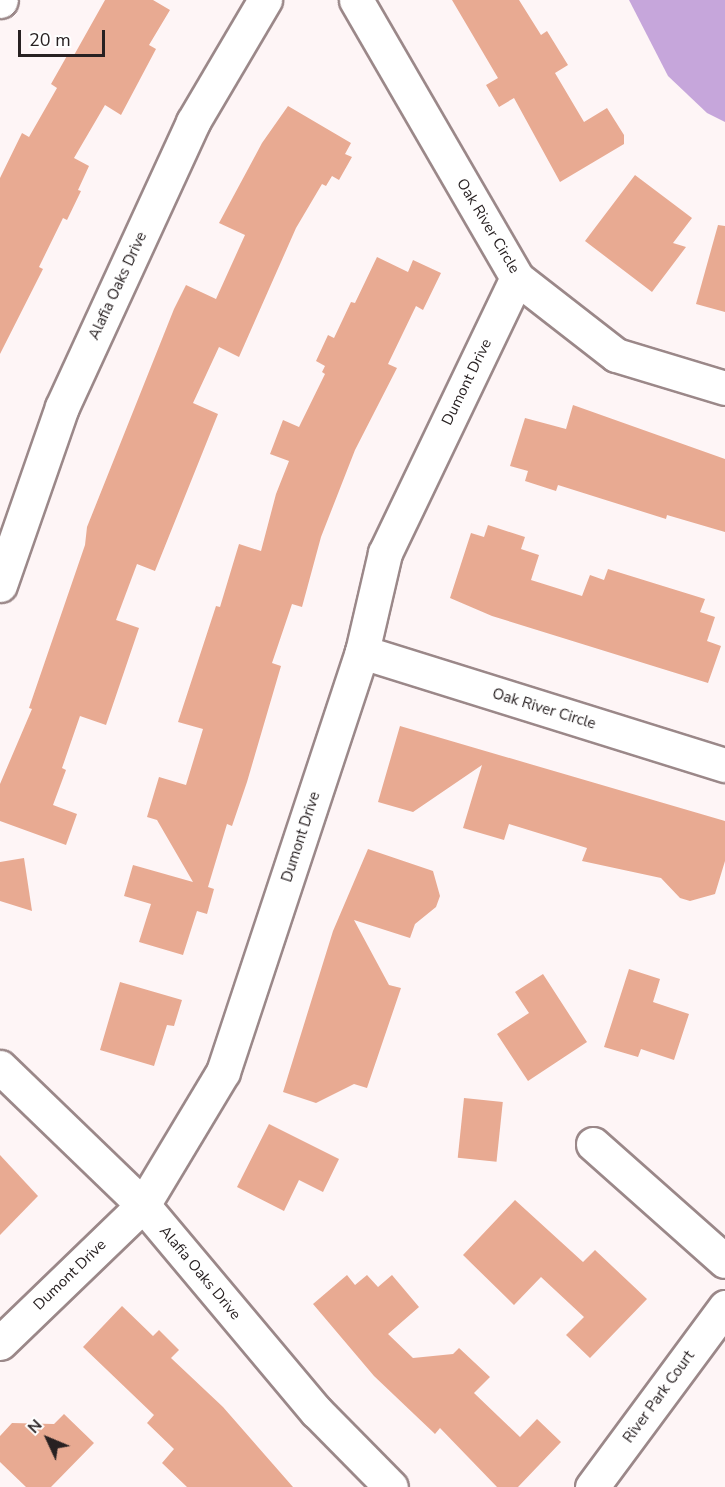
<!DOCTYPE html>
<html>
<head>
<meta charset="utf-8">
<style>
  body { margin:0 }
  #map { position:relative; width:725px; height:1487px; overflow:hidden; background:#fef5f6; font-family:"Nunito Sans",sans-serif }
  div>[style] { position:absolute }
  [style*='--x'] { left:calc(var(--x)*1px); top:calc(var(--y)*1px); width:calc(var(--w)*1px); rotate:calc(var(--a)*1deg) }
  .water>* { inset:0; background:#c6a6db }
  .building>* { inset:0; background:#e8aa92; transform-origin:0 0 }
  .roads { filter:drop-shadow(2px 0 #9b8889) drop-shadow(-2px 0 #9b8889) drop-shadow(0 2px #9b8889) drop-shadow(0 -2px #9b8889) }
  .minor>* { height:33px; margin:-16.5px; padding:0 16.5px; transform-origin:16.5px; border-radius:16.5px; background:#fff }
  span { translate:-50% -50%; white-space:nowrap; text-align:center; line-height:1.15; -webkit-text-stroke:6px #fff; paint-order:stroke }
  .street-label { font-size:15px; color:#282122 }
  .north { position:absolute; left:18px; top:1409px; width:60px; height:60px; -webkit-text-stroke:4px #fff; paint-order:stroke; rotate:314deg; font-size:16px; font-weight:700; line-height:24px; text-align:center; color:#282122 }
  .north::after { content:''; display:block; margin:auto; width:21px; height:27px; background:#282122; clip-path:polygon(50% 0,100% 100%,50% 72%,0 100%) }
  .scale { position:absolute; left:18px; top:30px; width:87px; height:27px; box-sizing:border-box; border:3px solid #282122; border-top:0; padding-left:8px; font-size:18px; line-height:21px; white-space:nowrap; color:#282122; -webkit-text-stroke:4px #fff; paint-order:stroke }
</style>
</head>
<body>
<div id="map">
  <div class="water">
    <div style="clip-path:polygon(629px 0,725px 0,725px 122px,707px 113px,668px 76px)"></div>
  </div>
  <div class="building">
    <div style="clip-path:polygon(105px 0,153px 0,170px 10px,149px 45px,156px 49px,121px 115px,105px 105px,74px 158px,89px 166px,78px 190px,81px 191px,67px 220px,63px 218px,39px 267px,43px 269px,0 354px,0 178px,22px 133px,29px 137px,57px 88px,51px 84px,68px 54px,73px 57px)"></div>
    <div style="clip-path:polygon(452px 0,519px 0,541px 35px,547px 31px,568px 65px,555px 73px,584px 122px,607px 108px,624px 135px,624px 144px,560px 182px,514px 98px,499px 107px,486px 85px,498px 78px)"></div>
    <div style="clip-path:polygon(288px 106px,351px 143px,345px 154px,352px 157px,339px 180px,332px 176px,326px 186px,322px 184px,296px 228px,239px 357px,219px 347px,193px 403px,218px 414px,155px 571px,137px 564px,116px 620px,139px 628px,106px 725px,80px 716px,62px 768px,66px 770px,53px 805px,77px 814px,66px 845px,0 821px,0 784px,32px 709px,29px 708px,85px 545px,87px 527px,174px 309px,186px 285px,216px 299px,245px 235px,219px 223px,262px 143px)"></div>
    <div style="clip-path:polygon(635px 175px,692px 218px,673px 243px,686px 247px,652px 292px,585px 241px)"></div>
    <div style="clip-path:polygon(718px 225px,725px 226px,725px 312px,696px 304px)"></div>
    <div style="clip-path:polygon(377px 257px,408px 272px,413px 260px,441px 273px,423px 310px,416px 306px,388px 364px,397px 368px,355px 450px,321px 537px,302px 607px,292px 604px,272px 663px,281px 666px,247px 782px,232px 826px,227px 824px,208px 887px,214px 889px,207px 914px,197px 911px,183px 955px,139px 942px,151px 904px,124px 896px,133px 865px,193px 882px,157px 820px,147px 817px,159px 777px,186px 785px,203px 729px,178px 722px,216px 606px,220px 607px,239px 544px,261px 551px,276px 494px,289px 461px,270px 454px,283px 420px,299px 427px,325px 374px,322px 372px,325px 366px,316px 361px,328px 335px,334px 338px,351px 302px,355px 303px)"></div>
    <div style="clip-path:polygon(573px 405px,725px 459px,725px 532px,667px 515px,666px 519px,558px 485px,556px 491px,525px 481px,528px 471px,510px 466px,525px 418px,566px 429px)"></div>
    <div style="clip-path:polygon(488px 525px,525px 537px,521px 549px,539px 555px,531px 580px,582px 596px,590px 575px,604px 580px,608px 569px,705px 599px,700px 612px,715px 617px,707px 641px,721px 646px,708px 683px,492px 616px,450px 598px,471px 533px,484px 537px)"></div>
    <div style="clip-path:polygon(400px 726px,725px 821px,725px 861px,715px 894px,690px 901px,680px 898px,661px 878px,582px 861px,587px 848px,509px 824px,504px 840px,463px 828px,482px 765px,413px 812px,378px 802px)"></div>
    <div style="clip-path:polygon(368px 849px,433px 871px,440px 896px,436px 907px,415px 924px,410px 938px,354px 920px,389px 985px,401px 988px,367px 1088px,354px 1084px,316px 1103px,283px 1092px,333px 931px)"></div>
    <div style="clip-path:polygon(24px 858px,32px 911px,0 901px,0 862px)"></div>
    <div style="clip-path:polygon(629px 969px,660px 979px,653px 1002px,689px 1014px,674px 1060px,641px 1049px,638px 1057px,604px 1047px)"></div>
    <div style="clip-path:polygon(543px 974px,587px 1042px,528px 1081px,497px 1034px,529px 1013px,515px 992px)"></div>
    <div style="clip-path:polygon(120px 982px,182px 1000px,174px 1026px,167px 1025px,154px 1066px,100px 1050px)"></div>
    <div style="left:464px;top:1098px;width:39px;height:60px;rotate:6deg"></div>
    <div style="clip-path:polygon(269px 1124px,339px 1159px,323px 1192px,299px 1180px,284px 1211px,237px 1187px)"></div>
    <div style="clip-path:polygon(0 1155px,38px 1196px,0 1235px)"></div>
    <div style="clip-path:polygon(515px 1200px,583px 1262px,595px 1250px,647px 1299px,590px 1358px,566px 1335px,584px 1317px,541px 1277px,514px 1305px,463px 1255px)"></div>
    <div style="clip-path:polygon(347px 1275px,355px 1285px,367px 1275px,378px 1287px,392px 1275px,419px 1307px,388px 1334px,413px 1358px,453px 1354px,459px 1348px,490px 1377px,474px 1393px,520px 1437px,537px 1419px,561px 1442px,518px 1487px,497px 1487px,440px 1428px,435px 1434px,374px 1376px,313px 1304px)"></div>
    <div style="clip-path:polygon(122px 1306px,153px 1336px,159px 1330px,179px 1350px,171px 1358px,223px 1407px,293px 1487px,187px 1487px,162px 1463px,174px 1449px,147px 1423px,154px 1415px,83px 1347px)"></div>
    <div style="clip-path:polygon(64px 1414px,94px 1443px,51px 1487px,26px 1487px,0 1462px,0 1436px,12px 1423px,54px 1424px)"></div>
  </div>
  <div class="roads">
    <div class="minor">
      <div style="--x:356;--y:0;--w:321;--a:59.9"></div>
      <div style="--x:517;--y:278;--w:125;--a:37.9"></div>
      <div style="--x:616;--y:355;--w:114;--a:16.8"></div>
      <div style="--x:0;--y:1;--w:1;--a:-45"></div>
      <div style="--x:0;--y:585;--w:188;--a:-70.8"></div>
      <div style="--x:62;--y:407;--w:314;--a:-65.3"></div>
      <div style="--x:193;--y:122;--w:142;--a:-59.5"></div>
      <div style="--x:362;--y:652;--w:380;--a:17.3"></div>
      <div style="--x:0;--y:1067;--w:199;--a:44"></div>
      <div style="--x:143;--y:1205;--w:270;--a:50"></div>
      <div style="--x:317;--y:1412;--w:105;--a:45.4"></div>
      <div style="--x:593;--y:1144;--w:176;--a:41.6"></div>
      <div style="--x:0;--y:1343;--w:199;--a:-44"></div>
      <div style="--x:143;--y:1205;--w:155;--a:-59"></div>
      <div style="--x:223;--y:1072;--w:442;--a:-71.7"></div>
      <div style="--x:362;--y:652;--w:102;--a:-76.9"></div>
      <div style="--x:385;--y:553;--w:305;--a:-64.4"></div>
      <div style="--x:592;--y:1487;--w:224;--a:-53.5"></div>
    </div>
  </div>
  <div class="street-label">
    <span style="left:488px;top:226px;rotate:59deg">Oak River Circle</span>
    <span style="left:118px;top:286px;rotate:-65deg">Alafia Oaks Drive</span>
    <span style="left:467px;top:382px;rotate:-64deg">Dumont Drive</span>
    <span style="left:544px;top:709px;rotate:17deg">Oak River Circle</span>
    <span style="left:301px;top:837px;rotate:-72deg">Dumont Drive</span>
    <span style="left:200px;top:1273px;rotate:50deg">Alafia Oaks Drive</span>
    <span style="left:70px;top:1275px;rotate:-44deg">Dumont Drive</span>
    <span style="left:659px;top:1397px;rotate:-54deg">River Park Court</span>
  </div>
  <div class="north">N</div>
  <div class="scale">20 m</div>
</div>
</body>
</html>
